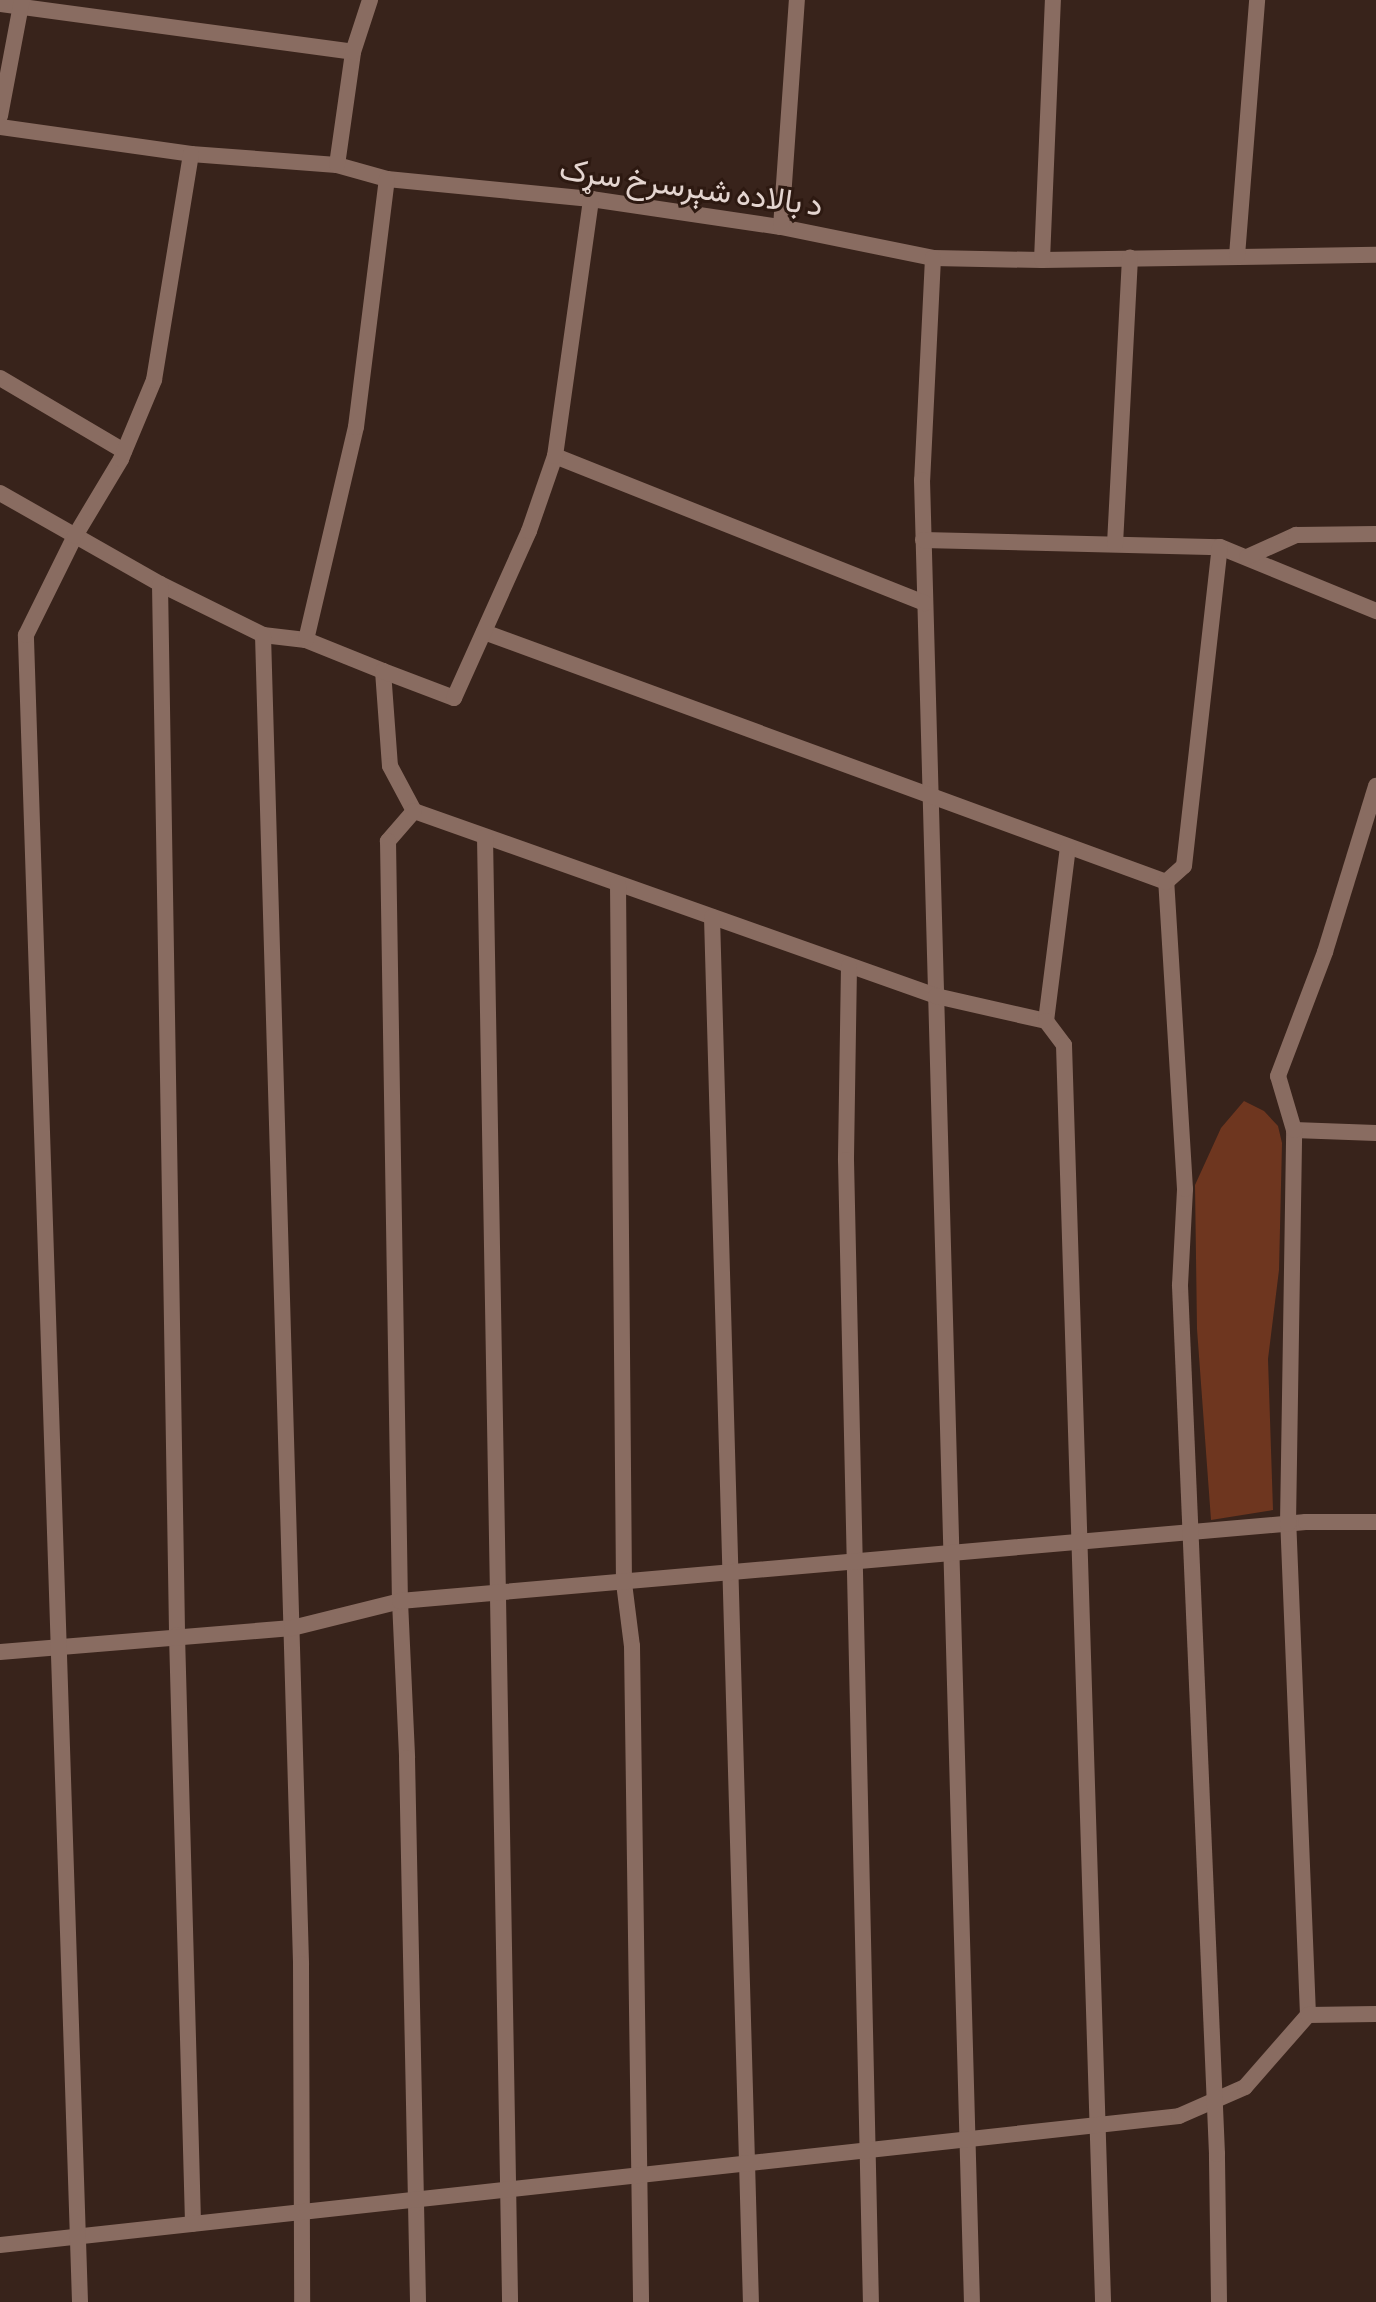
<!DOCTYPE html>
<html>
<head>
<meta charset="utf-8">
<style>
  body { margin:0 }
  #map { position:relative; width:1376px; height:2302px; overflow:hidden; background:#38231b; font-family:"Alegreya Sans",Vazirmatn,sans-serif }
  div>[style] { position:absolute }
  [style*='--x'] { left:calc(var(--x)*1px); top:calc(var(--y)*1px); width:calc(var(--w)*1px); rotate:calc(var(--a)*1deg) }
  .green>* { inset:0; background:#6e361f }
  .street>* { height:16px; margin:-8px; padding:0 8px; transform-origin:8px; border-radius:8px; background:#896c61 }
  span { translate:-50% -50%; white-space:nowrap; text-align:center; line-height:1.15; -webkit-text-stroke:6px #2d1911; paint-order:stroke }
  .street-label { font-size:32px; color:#e4d5d0 }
</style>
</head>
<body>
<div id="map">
  <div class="green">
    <div style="clip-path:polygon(1244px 1101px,1264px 1111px,1278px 1126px,1282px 1143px,1279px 1270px,1268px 1359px,1273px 1510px,1211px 1520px,1197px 1329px,1195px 1185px,1221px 1128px)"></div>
  </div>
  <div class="street">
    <div style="--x:0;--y:4;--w:356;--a:7.7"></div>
    <div style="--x:0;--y:116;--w:118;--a:-79.3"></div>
    <div style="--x:0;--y:127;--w:193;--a:8"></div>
    <div style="--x:191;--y:154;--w:146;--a:4.3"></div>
    <div style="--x:337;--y:165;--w:52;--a:15.6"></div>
    <div style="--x:387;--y:179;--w:205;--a:5.6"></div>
    <div style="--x:591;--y:199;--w:192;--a:8.4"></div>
    <div style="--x:781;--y:227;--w:155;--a:11.5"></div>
    <div style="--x:933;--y:258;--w:109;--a:1.1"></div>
    <div style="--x:1042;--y:260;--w:334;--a:-0.9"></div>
    <div style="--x:337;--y:165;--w:114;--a:-81.9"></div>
    <div style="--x:353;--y:52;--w:55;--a:-71.9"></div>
    <div style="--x:781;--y:227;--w:228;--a:-86"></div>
    <div style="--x:1237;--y:256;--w:257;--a:-85.5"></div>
    <div style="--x:933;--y:258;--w:222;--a:92.8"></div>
    <div style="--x:922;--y:480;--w:1823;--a:88.43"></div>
    <div style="--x:1042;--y:260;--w:260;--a:-87.6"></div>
    <div style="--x:0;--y:378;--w:144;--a:30.5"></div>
    <div style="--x:555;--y:456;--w:398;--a:21.7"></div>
    <div style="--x:0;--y:493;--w:184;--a:29.6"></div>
    <div style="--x:160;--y:584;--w:115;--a:26.3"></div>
    <div style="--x:263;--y:635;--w:43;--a:6.6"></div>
    <div style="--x:306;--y:640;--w:83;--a:21.9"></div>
    <div style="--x:383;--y:671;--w:95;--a:85.8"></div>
    <div style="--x:390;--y:766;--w:51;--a:61.9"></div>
    <div style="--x:414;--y:811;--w:554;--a:19.51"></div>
    <div style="--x:936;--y:996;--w:113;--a:12.8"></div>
    <div style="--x:923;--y:540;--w:297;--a:1.4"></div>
    <div style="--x:1220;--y:547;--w:169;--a:22.3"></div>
    <div style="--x:1115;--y:544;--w:287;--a:-87"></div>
    <div style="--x:1247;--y:557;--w:54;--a:-24.2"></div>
    <div style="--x:1296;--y:535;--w:80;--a:-0.7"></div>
    <div style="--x:160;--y:584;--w:1051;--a:89.07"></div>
    <div style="--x:177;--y:1635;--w:589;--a:88.44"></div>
    <div style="--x:484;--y:632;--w:726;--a:20.13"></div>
    <div style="--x:263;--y:635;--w:1330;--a:88.36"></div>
    <div style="--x:301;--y:1964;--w:338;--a:89.8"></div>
    <div style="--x:306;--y:640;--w:219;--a:-76.8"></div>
    <div style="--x:356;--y:427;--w:250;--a:-82.9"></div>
    <div style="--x:383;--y:671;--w:76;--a:20.8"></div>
    <div style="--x:454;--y:698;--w:183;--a:-65.8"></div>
    <div style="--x:529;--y:531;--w:79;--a:-70.9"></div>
    <div style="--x:555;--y:456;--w:260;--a:-82"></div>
    <div style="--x:414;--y:811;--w:40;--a:131"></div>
    <div style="--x:388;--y:841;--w:760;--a:89.1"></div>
    <div style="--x:400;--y:1601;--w:157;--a:87.4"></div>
    <div style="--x:407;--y:1758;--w:544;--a:88.84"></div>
    <div style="--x:485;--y:837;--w:1465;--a:89.02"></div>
    <div style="--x:1068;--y:847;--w:175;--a:97.2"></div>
    <div style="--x:1046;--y:1021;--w:30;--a:53"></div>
    <div style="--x:1064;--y:1045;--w:1258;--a:88.22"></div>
    <div style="--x:618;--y:884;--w:699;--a:89.51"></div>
    <div style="--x:624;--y:1583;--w:64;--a:82.8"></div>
    <div style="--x:632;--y:1646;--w:656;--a:89.21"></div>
    <div style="--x:712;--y:917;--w:1386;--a:88.39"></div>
    <div style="--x:849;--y:966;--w:194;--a:90.9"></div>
    <div style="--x:846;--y:1160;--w:1142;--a:88.75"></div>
    <div style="--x:1294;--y:1130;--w:82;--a:2.1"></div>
    <div style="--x:0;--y:1652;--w:293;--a:-4.7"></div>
    <div style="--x:292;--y:1628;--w:111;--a:-14"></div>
    <div style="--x:400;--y:1601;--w:909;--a:-4.98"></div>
    <div style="--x:1306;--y:1522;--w:70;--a:0"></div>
    <div style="--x:1308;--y:2015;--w:491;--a:-92.3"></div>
    <div style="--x:1288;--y:1524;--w:394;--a:-89.1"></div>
    <div style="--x:1294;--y:1130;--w:56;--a:-106.5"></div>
    <div style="--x:1278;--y:1076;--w:133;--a:-69.2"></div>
    <div style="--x:1325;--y:952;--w:174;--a:-72.9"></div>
    <div style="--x:0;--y:2245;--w:1186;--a:-6.24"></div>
    <div style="--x:1179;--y:2116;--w:72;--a:-23.7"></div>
    <div style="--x:1245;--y:2087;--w:96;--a:-48.8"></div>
    <div style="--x:1308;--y:2015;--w:68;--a:-0.8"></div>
    <div style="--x:80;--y:2302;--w:1668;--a:-91.86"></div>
    <div style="--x:26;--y:635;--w:110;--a:-63.7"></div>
    <div style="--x:75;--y:536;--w:90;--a:-59.1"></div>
    <div style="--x:121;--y:459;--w:86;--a:-67.3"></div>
    <div style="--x:154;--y:380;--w:229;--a:-80.7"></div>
    <div style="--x:1219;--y:2302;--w:148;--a:-90.8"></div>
    <div style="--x:1217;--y:2154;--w:870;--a:-92.44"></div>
    <div style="--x:1180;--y:1285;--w:96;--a:-87"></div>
    <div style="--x:1185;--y:1189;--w:308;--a:-93.5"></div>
    <div style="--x:1166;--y:882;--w:24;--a:-42"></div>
    <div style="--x:1184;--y:866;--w:321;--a:-83.6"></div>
  </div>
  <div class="street-label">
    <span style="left:691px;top:188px;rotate:8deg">د بالاده شېرسرخ سړک</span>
  </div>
</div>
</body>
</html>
